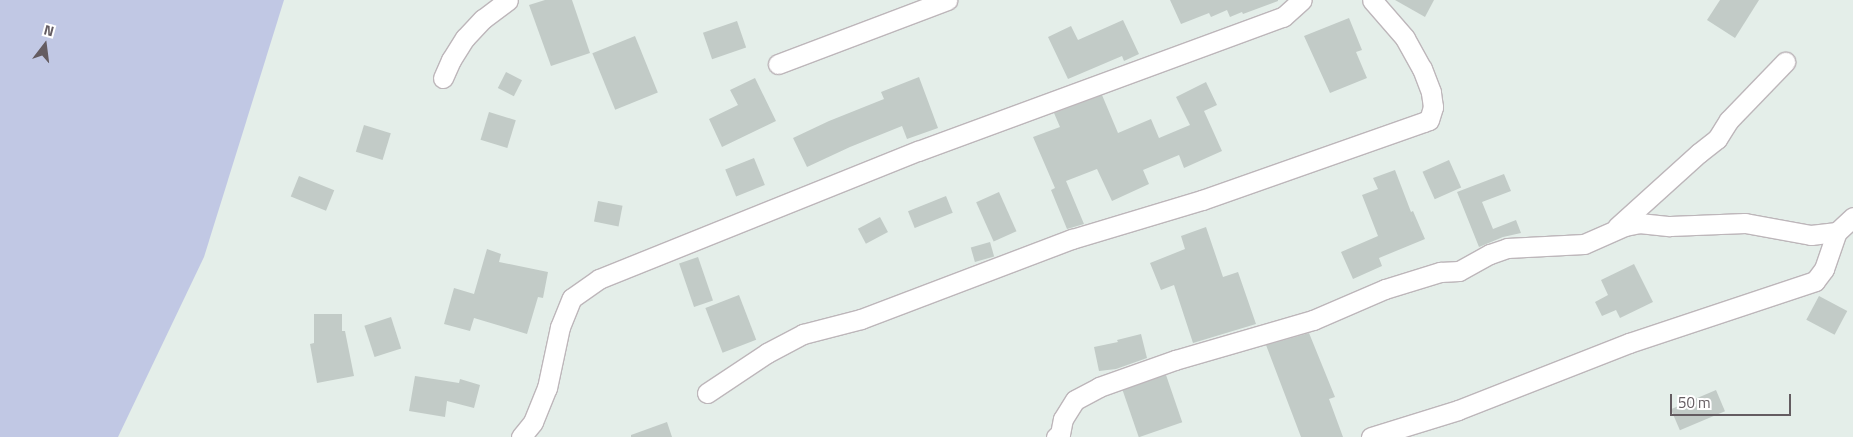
<!DOCTYPE html>
<html>
<head>
<meta charset="utf-8">
<style>
  body { margin:0 }
  #map { position:relative; width:1853px; height:437px; overflow:hidden; background:#e4eee9; font-family:"Titillium Web",sans-serif }
  div>[style] { position:absolute }
  [style*='--x'] { left:calc(var(--x)*1px); top:calc(var(--y)*1px); width:calc(var(--w)*1px); rotate:calc(var(--a)*1deg) }
  .green>* { inset:0; background:#c1c8e4 }
  .building>* { inset:0; background:#c2cbc7; transform-origin:0 0 }
  .roads { filter:drop-shadow(1px 0 #bdb6ba) drop-shadow(-1px 0 #bdb6ba) drop-shadow(0 1px #bdb6ba) drop-shadow(0 -1px #bdb6ba) }
  .minor>* { height:19px; margin:-9.5px; padding:0 9.5px; transform-origin:9.5px; border-radius:9.5px; background:#fff }
  span { translate:-50% -50%; white-space:nowrap; text-align:center; line-height:1.15; -webkit-text-stroke:4px #fff; paint-order:stroke }
  .north { position:absolute; left:20px; top:20px; width:50px; height:50px; -webkit-text-stroke:4px #fff; paint-order:stroke; rotate:15deg; font-size:14px; font-weight:700; line-height:20px; text-align:center; color:#645c61 }
  .north::after { content:''; display:block; margin:auto; width:18px; height:22px; background:#645c61; clip-path:polygon(50% 0,100% 100%,50% 72%,0 100%) }
  .scale { position:absolute; left:1670px; top:394px; width:121px; height:22px; box-sizing:border-box; border:2px solid #645c61; border-top:0; padding-left:6px; font-size:15px; line-height:18px; white-space:nowrap; color:#645c61; -webkit-text-stroke:4px #fff; paint-order:stroke }
</style>
</head>
<body>
<div id="map">
  <div class="green">
    <div style="clip-path:polygon(0 0,284px 0,204px 257px,118px 437px,0 437px)"></div>
  </div>
  <div class="building">
    <div style="clip-path:polygon(545px 0,572px 0,590px 53px,551px 66px,529px 5px)"></div>
    <div style="clip-path:polygon(1170px 0,1278px 0,1278px 1px,1243px 14px,1242px 12px,1230px 17px,1227px 10px,1211px 17px,1209px 13px,1181px 24px)"></div>
    <div style="clip-path:polygon(1395px 0,1434px 0,1425px 17px)"></div>
    <div style="clip-path:polygon(1720px 0,1759px 0,1735px 38px,1707px 20px)"></div>
    <div style="clip-path:polygon(1349px 18px,1362px 50px,1356px 52px,1367px 78px,1330px 93px,1304px 36px)"></div>
    <div style="clip-path:polygon(1123px 20px,1139px 54px,1124px 61px,1122px 56px,1068px 79px,1048px 37px,1071px 26px,1078px 40px)"></div>
    <div style="left:737px;top:21px;width:28px;height:36px;rotate:71deg"></div>
    <div style="left:635px;top:36px;width:61px;height:46px;rotate:68deg"></div>
    <div style="left:506px;top:72px;width:18px;height:18px;rotate:27deg"></div>
    <div style="clip-path:polygon(919px 77px,938px 128px,907px 139px,902px 126px,850px 147px,807px 167px,793px 138px,829px 121px,884px 99px,881px 92px)"></div>
    <div style="clip-path:polygon(755px 78px,776px 121px,722px 147px,709px 119px,738px 105px,730px 90px)"></div>
    <div style="clip-path:polygon(1206px 82px,1217px 105px,1204px 111px,1222px 151px,1184px 168px,1179px 155px,1143px 170px,1149px 184px,1112px 201px,1097px 169px,1066px 181px,1084px 224px,1067px 229px,1051px 190px,1055px 188px,1033px 137px,1060px 127px,1054px 113px,1102px 95px,1118px 133px,1151px 119px,1159px 138px,1190px 125px,1176px 97px)"></div>
    <div style="left:489px;top:112px;width:28px;height:29px;rotate:17deg"></div>
    <div style="left:364px;top:125px;width:28px;height:28px;rotate:17deg"></div>
    <div style="left:754px;top:158px;width:29px;height:31px;rotate:68deg"></div>
    <div style="left:1449px;top:160px;width:30px;height:29px;rotate:66deg"></div>
    <div style="clip-path:polygon(1395px 170px,1411px 212px,1413px 211px,1425px 239px,1379px 258px,1382px 266px,1353px 279px,1341px 252px,1378px 236px,1362px 195px,1378px 189px,1373px 178px)"></div>
    <div style="clip-path:polygon(1504px 174px,1511px 191px,1482px 202px,1493px 229px,1516px 220px,1521px 233px,1503px 237px,1479px 247px,1457px 192px)"></div>
    <div style="left:299px;top:176px;width:38px;height:22px;rotate:22deg"></div>
    <div style="left:999px;top:192px;width:43px;height:25px;rotate:66deg"></div>
    <div style="left:946px;top:196px;width:18px;height:41px;rotate:68deg"></div>
    <div style="left:598px;top:201px;width:25px;height:21px;rotate:11deg"></div>
    <div style="left:880px;top:217px;width:17px;height:25px;rotate:62deg"></div>
    <div style="clip-path:polygon(1206px 227px,1223px 277px,1238px 272px,1256px 324px,1193px 343px,1174px 285px,1161px 290px,1150px 263px,1185px 249px,1181px 236px)"></div>
    <div style="left:990px;top:242px;width:15px;height:20px;rotate:74deg"></div>
    <div style="clip-path:polygon(487px 249px,501px 254px,499px 262px,548px 272px,543px 298px,538px 297px,527px 334px,474px 318px,470px 331px,444px 324px,454px 288px,474px 294px)"></div>
    <div style="left:698px;top:257px;width:46px;height:20px;rotate:71deg"></div>
    <div style="clip-path:polygon(1634px 264px,1653px 302px,1620px 318px,1616px 310px,1602px 316px,1595px 302px,1608px 295px,1601px 280px)"></div>
    <div style="left:739px;top:295px;width:48px;height:36px;rotate:69deg"></div>
    <div style="left:1819px;top:296px;width:32px;height:27px;rotate:28deg"></div>
    <div style="clip-path:polygon(314px 314px,342px 314px,342px 331px,345px 331px,354px 376px,317px 383px,310px 344px,314px 343px)"></div>
    <div style="left:391px;top:317px;width:33px;height:28px;rotate:72deg"></div>
    <div style="clip-path:polygon(1309px 333px,1335px 397px,1329px 399px,1343px 437px,1301px 437px,1266px 345px)"></div>
    <div style="clip-path:polygon(1141px 334px,1147px 358px,1116px 369px,1099px 371px,1094px 347px,1118px 342px,1117px 340px)"></div>
    <div style="left:1166px;top:375px;width:50px;height:46px;rotate:71deg"></div>
    <div style="clip-path:polygon(415px 376px,459px 383px,460px 379px,480px 385px,474px 408px,447px 401px,445px 417px,409px 411px)"></div>
    <div style="left:1716px;top:390px;width:23px;height:49px;rotate:67deg"></div>
    <div style="clip-path:polygon(667px 422px,672px 437px,631px 437px,631px 435px)"></div>
  </div>
  <div class="roads">
    <div class="minor">
      <div style="--x:778;--y:64;--w:181;--a:-20.7"></div>
      <div style="--x:443;--y:78;--w:20;--a:-66"></div>
      <div style="--x:451;--y:60;--w:26;--a:-58"></div>
      <div style="--x:465;--y:38;--w:26;--a:-47"></div>
      <div style="--x:483;--y:19;--w:31;--a:-37"></div>
      <div style="--x:1617;--y:227;--w:110;--a:-42.1"></div>
      <div style="--x:1699;--y:153;--w:23;--a:-38"></div>
      <div style="--x:1717;--y:139;--w:22;--a:-58"></div>
      <div style="--x:1729;--y:120;--w:81;--a:-46"></div>
      <div style="--x:707;--y:393;--w:72;--a:-33.7"></div>
      <div style="--x:767;--y:353;--w:41;--a:-27.8"></div>
      <div style="--x:803;--y:334;--w:60;--a:-14.5"></div>
      <div style="--x:861;--y:319;--w:226;--a:-20.8"></div>
      <div style="--x:1072;--y:239;--w:136;--a:-16.7"></div>
      <div style="--x:1202;--y:200;--w:235;--a:-19.4"></div>
      <div style="--x:1424;--y:122;--w:5;--a:-22"></div>
      <div style="--x:1429;--y:120;--w:14;--a:-73"></div>
      <div style="--x:1433;--y:107;--w:15;--a:-98"></div>
      <div style="--x:1431;--y:92;--w:25;--a:-111"></div>
      <div style="--x:1422;--y:69;--w:35;--a:-119"></div>
      <div style="--x:1405;--y:38;--w:50;--a:-131"></div>
      <div style="--x:521;--y:437;--w:19;--a:-51"></div>
      <div style="--x:533;--y:422;--w:37;--a:-68"></div>
      <div style="--x:547;--y:388;--w:62;--a:-78"></div>
      <div style="--x:560;--y:327;--w:31;--a:-68"></div>
      <div style="--x:572;--y:298;--w:33;--a:-35"></div>
      <div style="--x:599;--y:279;--w:344;--a:-21.9"></div>
      <div style="--x:918;--y:151;--w:389;--a:-20.2"></div>
      <div style="--x:1283;--y:17;--w:25;--a:-42"></div>
      <div style="--x:1056;--y:437;--w:5;--a:-37"></div>
      <div style="--x:1060;--y:434;--w:15;--a:-79"></div>
      <div style="--x:1063;--y:419;--w:22;--a:-58"></div>
      <div style="--x:1075;--y:400;--w:27;--a:-28"></div>
      <div style="--x:1099;--y:387;--w:81;--a:-19.6"></div>
      <div style="--x:1175;--y:360;--w:144;--a:-16.2"></div>
      <div style="--x:1313;--y:320;--w:78;--a:-23.3"></div>
      <div style="--x:1385;--y:289;--w:58;--a:-17.2"></div>
      <div style="--x:1440;--y:272;--w:19;--a:-3"></div>
      <div style="--x:1459;--y:271;--w:35;--a:-29"></div>
      <div style="--x:1490;--y:254;--w:18;--a:-19"></div>
      <div style="--x:1507;--y:248;--w:77;--a:-3"></div>
      <div style="--x:1584;--y:244;--w:45;--a:-23.7"></div>
      <div style="--x:1625;--y:226;--w:14;--a:-12"></div>
      <div style="--x:1639;--y:223;--w:31;--a:6"></div>
      <div style="--x:1670;--y:226;--w:75;--a:-2.3"></div>
      <div style="--x:1745;--y:223;--w:67;--a:10.3"></div>
      <div style="--x:1811;--y:235;--w:26;--a:-7"></div>
      <div style="--x:1837;--y:232;--w:22;--a:-43"></div>
      <div style="--x:1371;--y:437;--w:91;--a:-17.2"></div>
      <div style="--x:1458;--y:410;--w:184;--a:-21.4"></div>
      <div style="--x:1629;--y:343;--w:196;--a:-18.4"></div>
      <div style="--x:1815;--y:281;--w:15;--a:-53"></div>
      <div style="--x:1824;--y:269;--w:39;--a:-71"></div>
    </div>
  </div>
  <div class="north">N</div>
  <div class="scale">50 m</div>
</div>
</body>
</html>
